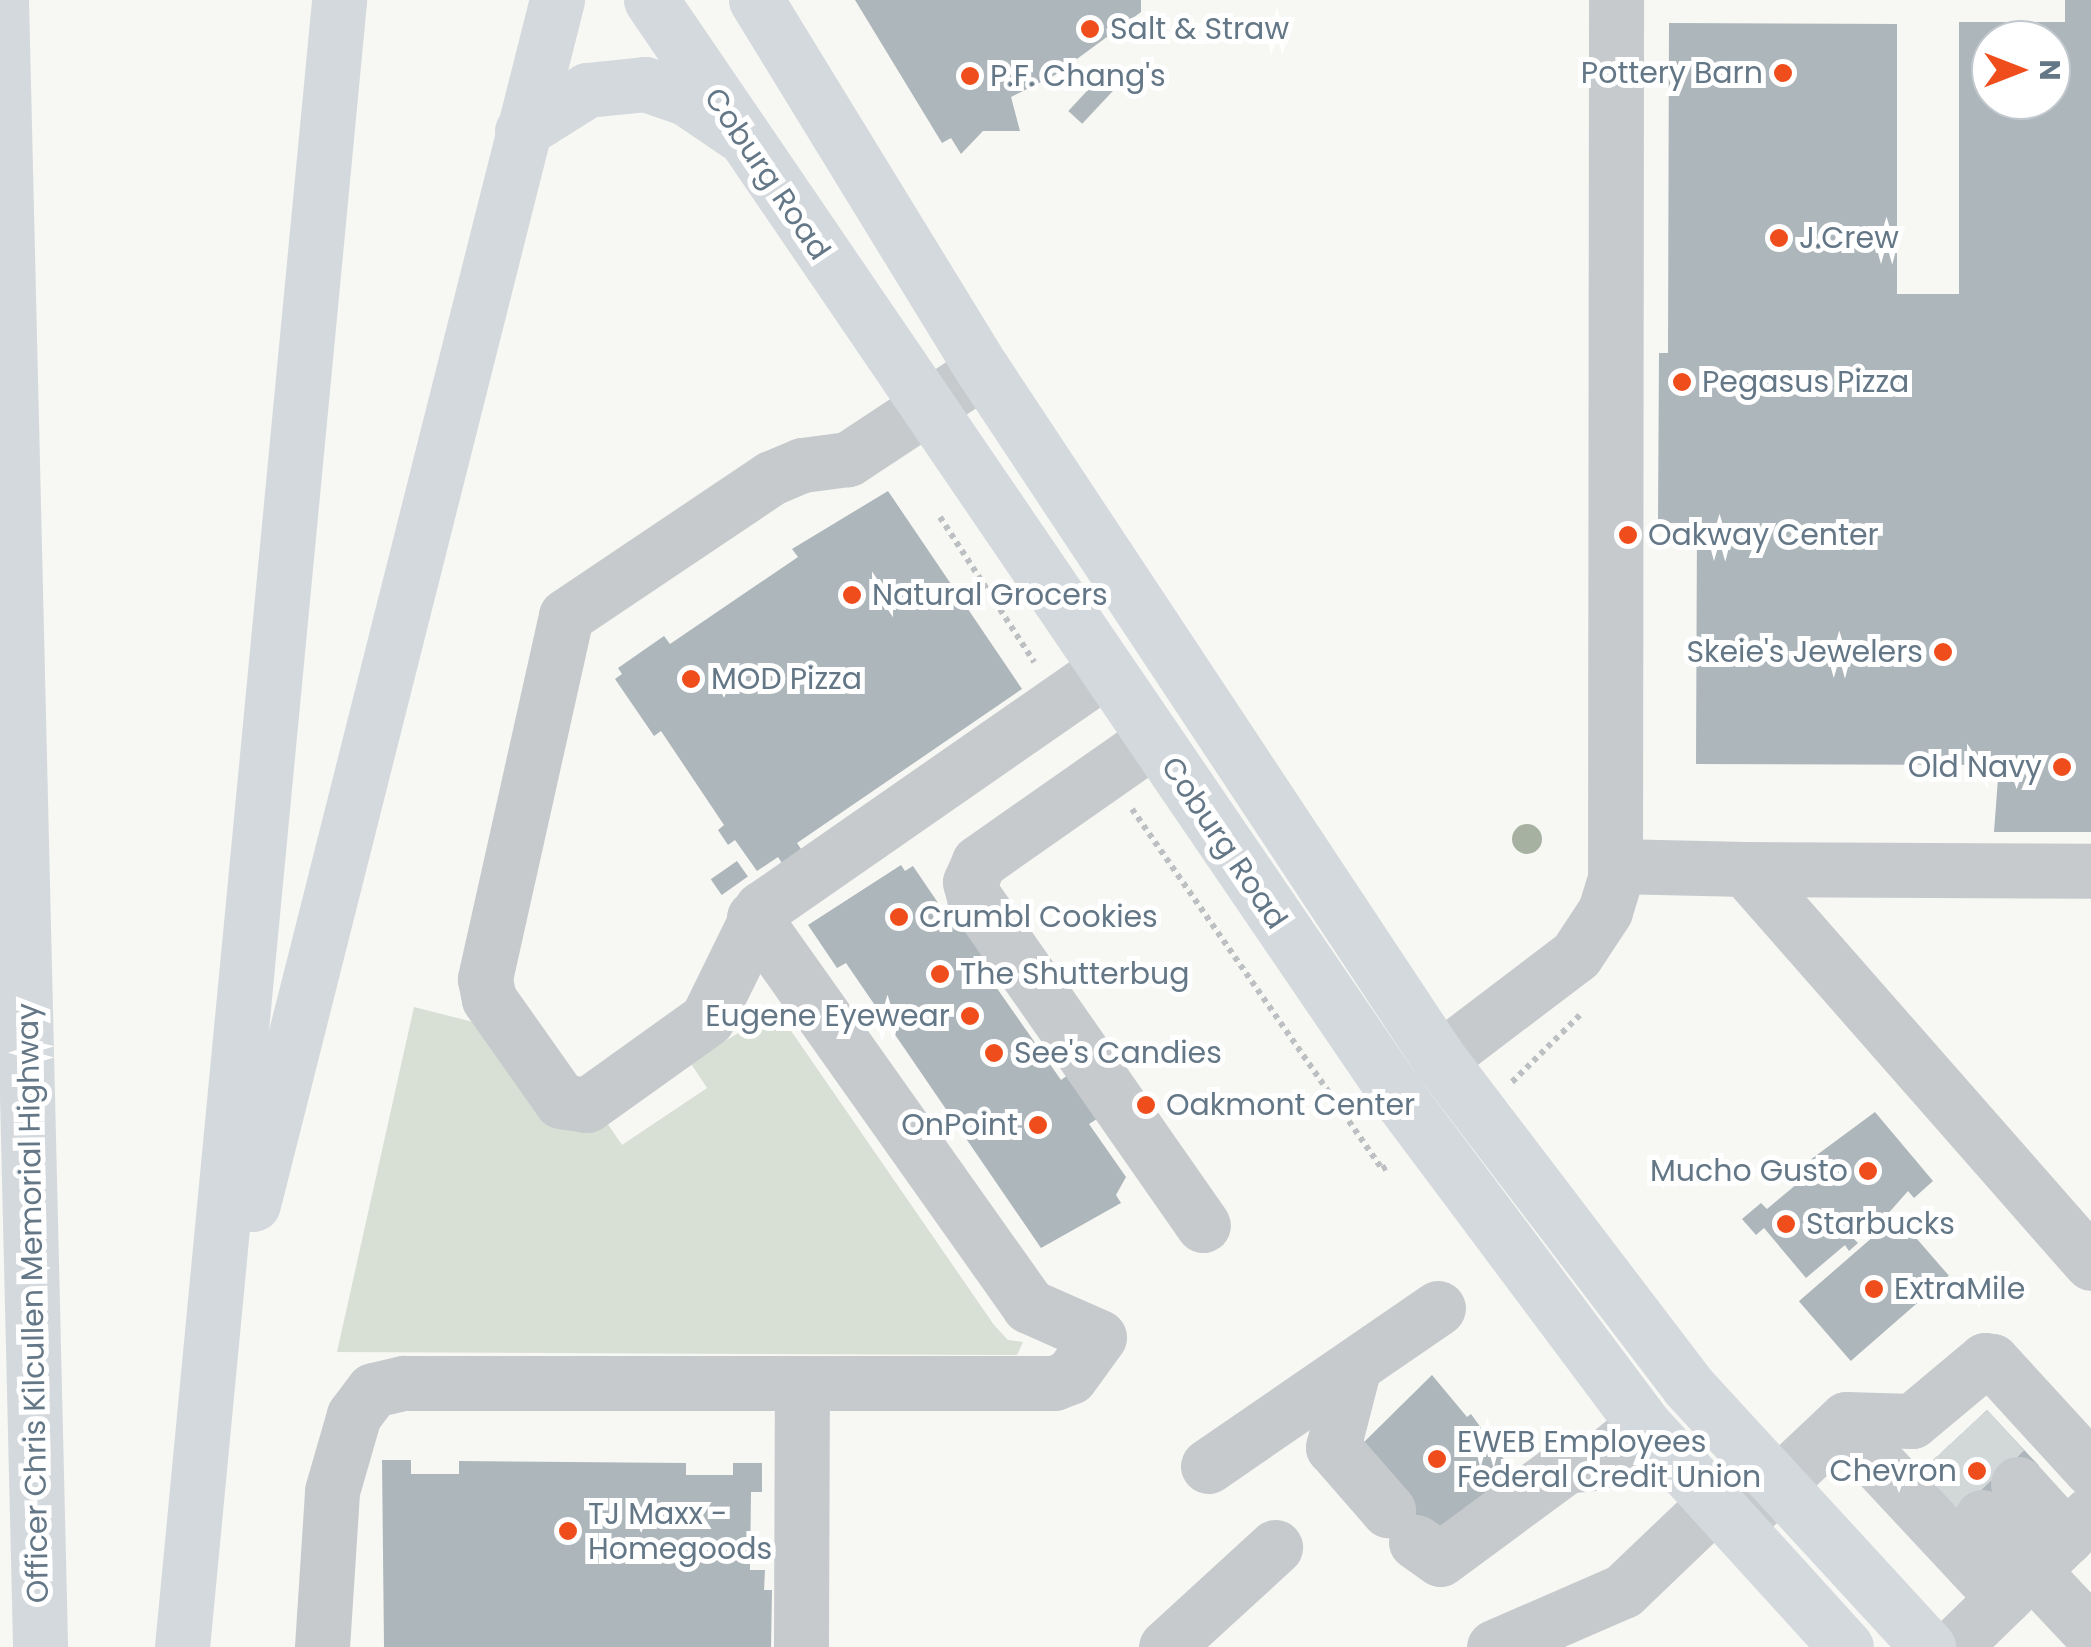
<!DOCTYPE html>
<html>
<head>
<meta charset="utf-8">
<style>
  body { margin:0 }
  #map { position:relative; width:2091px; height:1647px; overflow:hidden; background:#f7f7f3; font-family:Poppins,sans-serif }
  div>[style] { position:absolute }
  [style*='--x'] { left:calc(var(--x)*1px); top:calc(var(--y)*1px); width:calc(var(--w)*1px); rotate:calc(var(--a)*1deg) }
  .green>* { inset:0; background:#d8dfd4 }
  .building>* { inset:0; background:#adb6bb; transform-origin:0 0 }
  .minor-tunnel>* { height:55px; margin-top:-27.5px; transform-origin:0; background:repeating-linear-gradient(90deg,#d2d7d8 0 55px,transparent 0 83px) }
  .path>* { height:6px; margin-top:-3px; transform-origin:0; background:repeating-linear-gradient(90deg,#bdc0c2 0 5px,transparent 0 10px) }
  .minor>* { height:55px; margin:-27.5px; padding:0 27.5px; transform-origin:27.5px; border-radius:27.5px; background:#c6cacd }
  .major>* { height:55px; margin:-27.5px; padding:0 27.5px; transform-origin:27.5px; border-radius:27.5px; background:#d4d9dd }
  .highway>* { height:55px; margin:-27.5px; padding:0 27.5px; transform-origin:27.5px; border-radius:27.5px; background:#d4d9dd }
  .trees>* { width:30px; height:30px; margin:-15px; border-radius:50%; background:#a6b1a2 }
  .dots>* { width:28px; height:28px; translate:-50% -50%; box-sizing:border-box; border:5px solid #fff; border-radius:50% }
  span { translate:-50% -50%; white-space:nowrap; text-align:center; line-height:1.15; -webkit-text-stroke:10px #fff; paint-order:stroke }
  .poi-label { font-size:30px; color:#647787 }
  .left { translate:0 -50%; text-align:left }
  .right { translate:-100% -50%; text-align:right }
  .street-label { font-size:30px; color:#647787 }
  .north { position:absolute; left:1971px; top:20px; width:100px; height:100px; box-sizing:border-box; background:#fff; border:2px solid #c1c9cf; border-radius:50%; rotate:90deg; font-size:28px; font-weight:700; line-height:40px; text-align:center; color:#647787 }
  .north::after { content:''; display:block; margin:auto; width:35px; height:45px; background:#ef4e1c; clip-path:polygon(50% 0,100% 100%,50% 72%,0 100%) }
</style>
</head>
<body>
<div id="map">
  <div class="green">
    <div style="clip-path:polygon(414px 1007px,473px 1022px,546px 1123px,574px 1131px,605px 1120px,622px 1145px,707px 1088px,690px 1062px,755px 1023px,787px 1025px,994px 1325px,1008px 1340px,1023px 1342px,1017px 1355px,337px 1352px)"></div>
  </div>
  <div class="building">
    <div style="clip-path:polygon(855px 0,1141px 0,1141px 12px,1055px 75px,1011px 97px,1020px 131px,983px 131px,961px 154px,951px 138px,942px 143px)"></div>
    <div style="clip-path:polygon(evenodd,2065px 0,2091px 0,2091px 832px,1994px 832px,1999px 765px,1696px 764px,1697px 523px,1658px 523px,1659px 353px,1668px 353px,1669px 23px,1897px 24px,1897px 294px,1959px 294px,1959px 22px,2065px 22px,2065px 0,1991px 40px,2051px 40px,2051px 100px,1991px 100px,1991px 40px)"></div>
    <div style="left:1099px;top:78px;width:19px;height:45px;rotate:43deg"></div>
    <div style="clip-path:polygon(888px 491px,1022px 689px,797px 843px,801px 849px,782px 863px,778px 857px,757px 871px,735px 840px,728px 845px,718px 830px,724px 825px,661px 731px,654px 736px,615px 679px,622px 674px,618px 668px,664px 636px,670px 644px,798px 557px,792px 549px)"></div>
    <div style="left:737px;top:861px;width:19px;height:32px;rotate:55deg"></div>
    <div style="clip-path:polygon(901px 865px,905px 871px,913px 866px,951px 922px,958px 917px,987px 959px,980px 964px,1061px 1080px,1068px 1075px,1097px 1119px,1089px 1124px,1126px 1177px,1116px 1195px,1121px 1203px,1041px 1248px,846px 963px,837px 968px,808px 925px)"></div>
    <div style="clip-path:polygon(1875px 1112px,1933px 1181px,1914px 1198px,1908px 1191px,1878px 1225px,1873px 1221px,1853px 1238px,1858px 1243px,1849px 1251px,1845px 1245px,1806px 1278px,1764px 1228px,1756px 1235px,1742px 1219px,1761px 1203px,1767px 1209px,1816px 1168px,1810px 1160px)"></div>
    <div style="left:1897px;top:1216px;width:79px;height:130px;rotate:49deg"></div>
    <div style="clip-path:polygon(1432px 1375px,1467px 1417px,1471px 1414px,1513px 1472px,1437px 1535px,1416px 1542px,1361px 1445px)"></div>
    <div style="left:1987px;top:1410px;width:76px;height:97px;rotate:47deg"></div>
    <div style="clip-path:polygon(382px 1460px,411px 1460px,411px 1474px,459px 1474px,459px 1461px,686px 1463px,686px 1475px,733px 1475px,733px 1463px,762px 1463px,762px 1492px,751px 1492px,750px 1570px,765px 1570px,764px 1590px,772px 1590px,771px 1647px,384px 1647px)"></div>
  </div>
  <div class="minor-tunnel">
    <div style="--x:1967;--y:1428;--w:76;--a:47.7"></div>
    <div style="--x:1931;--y:1461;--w:76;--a:47.7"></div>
  </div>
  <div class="path">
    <div style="--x:940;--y:517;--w:173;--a:57"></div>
    <div style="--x:1132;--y:809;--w:438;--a:55.2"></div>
    <div style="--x:1382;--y:1169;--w:9;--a:-27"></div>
    <div style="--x:1512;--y:1082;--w:97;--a:-44.6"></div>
  </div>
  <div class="minor">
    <div style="--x:983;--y:370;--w:162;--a:146.6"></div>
    <div style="--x:848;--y:459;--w:46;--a:172.6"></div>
    <div style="--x:802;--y:465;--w:34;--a:157"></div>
    <div style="--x:771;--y:478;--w:247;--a:146.1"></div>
    <div style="--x:566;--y:616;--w:372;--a:102.6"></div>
    <div style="--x:485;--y:979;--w:20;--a:79"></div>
    <div style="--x:489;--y:999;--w:125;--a:54.8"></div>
    <div style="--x:561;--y:1101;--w:26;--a:9"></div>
    <div style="--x:587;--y:1105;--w:148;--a:-35.6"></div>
    <div style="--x:707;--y:1019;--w:123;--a:-63.9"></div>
    <div style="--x:761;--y:909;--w:420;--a:-34.8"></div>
    <div style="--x:1153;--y:740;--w:213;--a:145"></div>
    <div style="--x:979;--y:862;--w:22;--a:114"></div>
    <div style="--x:970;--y:882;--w:16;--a:75"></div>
    <div style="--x:974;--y:897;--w:400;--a:55.1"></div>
    <div style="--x:1616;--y:866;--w:129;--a:1.3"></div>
    <div style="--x:1745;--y:869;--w:524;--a:48.71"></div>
    <div style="--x:1745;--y:869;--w:346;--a:0.3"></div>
    <div style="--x:1439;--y:1059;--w:172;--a:-37.2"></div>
    <div style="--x:1576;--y:955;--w:53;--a:-56.6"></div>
    <div style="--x:1605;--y:911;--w:34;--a:-73"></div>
    <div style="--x:1615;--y:878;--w:878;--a:-89.93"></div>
    <div style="--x:1354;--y:1366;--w:84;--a:104.5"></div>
    <div style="--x:1333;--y:1447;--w:84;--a:48.9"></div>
    <div style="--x:1841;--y:1424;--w:238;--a:47"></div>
    <div style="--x:1208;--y:1466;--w:279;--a:-34.5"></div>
    <div style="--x:2018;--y:1484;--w:72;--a:47.8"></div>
    <div style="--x:1982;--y:1517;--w:159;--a:46.8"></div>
    <div style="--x:1735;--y:1524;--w:153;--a:-43.4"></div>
    <div style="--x:1846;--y:1419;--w:66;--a:1.7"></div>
    <div style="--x:1912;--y:1421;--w:95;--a:-39.9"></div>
    <div style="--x:1985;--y:1360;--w:7;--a:8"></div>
    <div style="--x:1992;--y:1361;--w:147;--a:47.5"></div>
    <div style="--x:1416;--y:1542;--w:29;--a:35"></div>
    <div style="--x:1440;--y:1559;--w:157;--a:-36.4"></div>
    <div style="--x:1566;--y:1466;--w:31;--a:-6"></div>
    <div style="--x:1597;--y:1463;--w:60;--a:-39"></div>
    <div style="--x:322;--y:1647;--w:156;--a:-86.3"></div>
    <div style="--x:332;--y:1491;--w:79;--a:-73.9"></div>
    <div style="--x:354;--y:1415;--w:31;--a:-53"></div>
    <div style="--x:373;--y:1390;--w:32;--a:-13"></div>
    <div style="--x:404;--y:1383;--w:650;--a:0"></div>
    <div style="--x:1054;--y:1383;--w:17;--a:-21"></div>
    <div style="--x:1070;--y:1377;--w:49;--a:-54.1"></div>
    <div style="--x:1099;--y:1337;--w:77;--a:-156.1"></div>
    <div style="--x:1029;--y:1306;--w:476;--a:-125.3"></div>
    <div style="--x:801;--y:1647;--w:263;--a:-89.8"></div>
    <div style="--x:1166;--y:1647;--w:148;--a:-42.5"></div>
    <div style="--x:1494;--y:1647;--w:141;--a:-23.5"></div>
    <div style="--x:1623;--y:1591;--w:127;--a:-43.7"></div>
    <div style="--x:1953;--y:1647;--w:192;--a:-44.2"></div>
  </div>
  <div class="major">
    <div style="--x:651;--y:0;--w:1321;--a:55.73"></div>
    <div style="--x:1395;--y:1092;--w:416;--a:53.2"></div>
    <div style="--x:1644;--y:1425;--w:300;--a:47.7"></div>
    <div style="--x:756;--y:0;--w:434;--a:58.5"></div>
    <div style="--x:983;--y:370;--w:826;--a:56.5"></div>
    <div style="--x:1439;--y:1059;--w:411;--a:52.7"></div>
    <div style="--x:1688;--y:1386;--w:355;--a:47.4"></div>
  </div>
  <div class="highway">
    <div style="--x:1;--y:0;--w:1647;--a:88.64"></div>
    <div style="--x:522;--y:131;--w:77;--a:-32.2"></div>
    <div style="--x:587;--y:90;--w:58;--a:-5.9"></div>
    <div style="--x:645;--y:84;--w:43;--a:18.9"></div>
    <div style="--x:686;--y:98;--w:64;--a:34.2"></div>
    <div style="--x:253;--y:1204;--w:1242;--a:-75.83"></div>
    <div style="--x:182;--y:1647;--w:1654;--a:-84.55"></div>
  </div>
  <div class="trees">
    <div style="left:1527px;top:839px"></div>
  </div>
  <div class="dots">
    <div style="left:1090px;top:29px;background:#ef4e1c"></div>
    <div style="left:1783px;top:73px;background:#ef4e1c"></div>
    <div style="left:970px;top:76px;background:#ef4e1c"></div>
    <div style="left:1779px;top:238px;background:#ef4e1c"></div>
    <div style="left:1682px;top:382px;background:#ef4e1c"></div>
    <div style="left:1628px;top:535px;background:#ef4e1c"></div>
    <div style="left:852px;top:595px;background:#ef4e1c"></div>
    <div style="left:1943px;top:652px;background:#ef4e1c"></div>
    <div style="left:691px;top:679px;background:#ef4e1c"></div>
    <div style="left:2062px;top:767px;background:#ef4e1c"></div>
    <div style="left:899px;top:917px;background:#ef4e1c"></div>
    <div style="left:940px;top:974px;background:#ef4e1c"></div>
    <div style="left:970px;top:1016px;background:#ef4e1c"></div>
    <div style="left:994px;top:1053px;background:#ef4e1c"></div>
    <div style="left:1146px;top:1105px;background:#ef4e1c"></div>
    <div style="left:1038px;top:1125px;background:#ef4e1c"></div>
    <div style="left:1868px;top:1171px;background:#ef4e1c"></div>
    <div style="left:1786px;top:1224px;background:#ef4e1c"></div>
    <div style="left:1874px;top:1289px;background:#ef4e1c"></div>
    <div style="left:1437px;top:1459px;background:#ef4e1c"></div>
    <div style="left:1977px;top:1471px;background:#ef4e1c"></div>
    <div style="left:568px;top:1531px;background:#ef4e1c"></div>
  </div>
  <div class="poi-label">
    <span class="left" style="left:1110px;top:29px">Salt &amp; Straw</span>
    <span class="right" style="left:1763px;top:73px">Pottery Barn</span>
    <span class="left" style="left:990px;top:76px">P.F. Chang's</span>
    <span class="left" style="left:1799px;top:238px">J.Crew</span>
    <span class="left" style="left:1702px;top:382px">Pegasus Pizza</span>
    <span class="left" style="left:1648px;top:535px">Oakway Center</span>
    <span class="left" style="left:872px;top:595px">Natural Grocers</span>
    <span class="right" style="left:1923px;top:652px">Skeie's Jewelers</span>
    <span class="left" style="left:711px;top:679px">MOD Pizza</span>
    <span class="right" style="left:2042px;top:767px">Old Navy</span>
    <span class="left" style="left:919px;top:917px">Crumbl Cookies</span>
    <span class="left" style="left:960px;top:974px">The Shutterbug</span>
    <span class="right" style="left:950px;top:1016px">Eugene Eyewear</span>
    <span class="left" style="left:1014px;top:1053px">See's Candies</span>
    <span class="left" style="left:1166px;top:1105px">Oakmont Center</span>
    <span class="right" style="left:1018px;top:1125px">OnPoint</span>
    <span class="right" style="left:1848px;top:1171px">Mucho Gusto</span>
    <span class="left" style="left:1806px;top:1224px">Starbucks</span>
    <span class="left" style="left:1894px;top:1289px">ExtraMile</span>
    <span class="left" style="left:1457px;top:1459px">EWEB Employees<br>Federal Credit Union</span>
    <span class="right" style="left:1957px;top:1471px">Chevron</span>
    <span class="left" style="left:588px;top:1531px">TJ Maxx -<br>Homegoods</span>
  </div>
  <div class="street-label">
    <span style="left:767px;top:174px;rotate:56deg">Coburg Road</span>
    <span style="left:1224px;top:843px;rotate:56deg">Coburg Road</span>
    <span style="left:33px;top:1303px;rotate:-91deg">Officer Chris Kilcullen Memorial Highway</span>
  </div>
  <div class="north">N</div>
</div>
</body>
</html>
